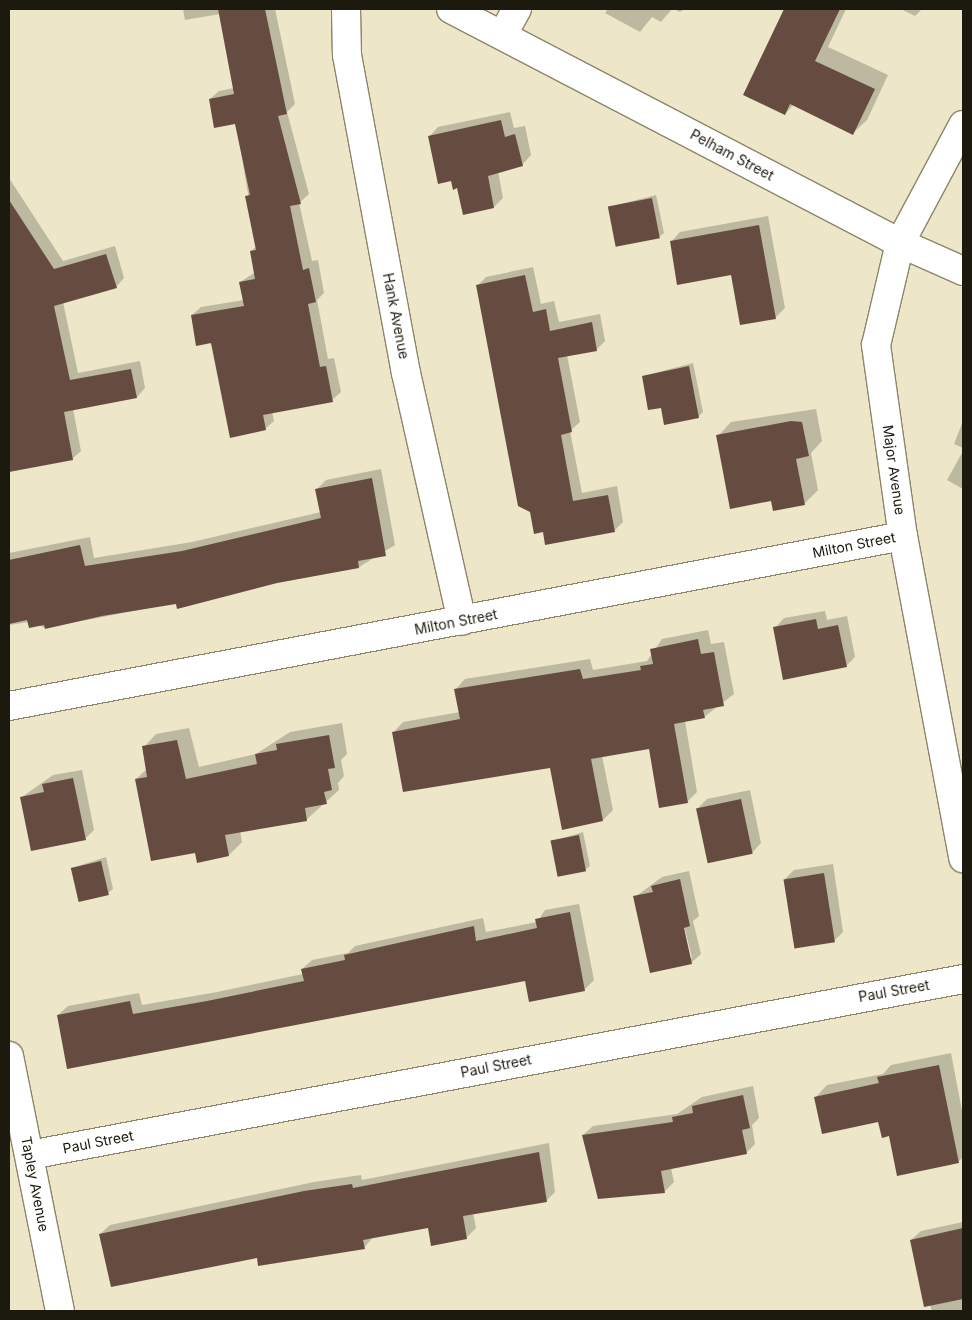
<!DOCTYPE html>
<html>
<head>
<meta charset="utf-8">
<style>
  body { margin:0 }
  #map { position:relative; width:972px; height:1320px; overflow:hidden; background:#ede6c8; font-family:Inter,sans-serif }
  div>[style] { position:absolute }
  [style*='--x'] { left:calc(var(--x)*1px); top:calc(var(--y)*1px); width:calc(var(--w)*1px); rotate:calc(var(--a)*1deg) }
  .shadow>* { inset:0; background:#0003 }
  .building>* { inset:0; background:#664c40; transform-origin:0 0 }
  .roads { filter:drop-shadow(1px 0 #8c856a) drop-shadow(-1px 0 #8c856a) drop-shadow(0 1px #8c856a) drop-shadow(0 -1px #8c856a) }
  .minor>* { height:28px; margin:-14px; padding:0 14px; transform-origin:14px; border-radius:14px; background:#fff }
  span { translate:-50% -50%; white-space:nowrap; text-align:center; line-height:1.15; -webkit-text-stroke:5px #fff; paint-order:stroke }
  .street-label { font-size:14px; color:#1c1a0f }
  .frame { position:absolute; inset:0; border:10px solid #1c1a0f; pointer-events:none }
</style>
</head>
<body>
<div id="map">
  <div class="shadow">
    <div style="clip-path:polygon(183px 9px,275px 9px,295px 104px,287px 112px,309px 194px,299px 203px,312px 261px,318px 260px,324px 293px,317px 300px,328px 359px,334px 358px,341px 392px,332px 400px,272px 412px,274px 421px,265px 429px,192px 315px,201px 307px,244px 300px,240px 282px,256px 272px,251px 251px,257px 246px,236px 123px,210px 99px,219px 91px,234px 88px,220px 14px,185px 20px)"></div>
    <div style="clip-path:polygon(608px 9px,672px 9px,661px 22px,652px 17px,640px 32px,605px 13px)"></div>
    <div style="clip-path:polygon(674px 9px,684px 9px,680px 12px)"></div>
    <div style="clip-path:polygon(785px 9px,846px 9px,828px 47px,888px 75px,867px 120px,853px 133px,794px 104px,785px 114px,745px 95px)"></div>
    <div style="clip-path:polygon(901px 9px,922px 9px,915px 16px)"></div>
    <div style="clip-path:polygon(510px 112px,514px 128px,525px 126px,531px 155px,522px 165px,498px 171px,503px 198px,494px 207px,458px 187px,429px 137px,438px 127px)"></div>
    <div style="clip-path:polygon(9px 178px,63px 261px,115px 246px,124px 278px,116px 287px,63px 302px,78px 373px,140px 361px,145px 388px,137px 397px,73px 409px,81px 451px,72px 459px,9px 471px)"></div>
    <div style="clip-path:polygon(656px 195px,664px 233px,659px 237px,609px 207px)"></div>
    <div style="clip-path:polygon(768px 216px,785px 308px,775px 318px,732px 274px,671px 242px,680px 232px)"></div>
    <div style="clip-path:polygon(533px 267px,541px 304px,554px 301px,559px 322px,600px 314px,605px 341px,596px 350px,567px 355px,580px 422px,570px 431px,582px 493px,617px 486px,623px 522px,614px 531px,544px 531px,531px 511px,477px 286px,486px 277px)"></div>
    <div style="clip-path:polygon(693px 363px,703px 412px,698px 417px,643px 376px)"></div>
    <div style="clip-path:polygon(816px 409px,822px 441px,811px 453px,818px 490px,804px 504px,772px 499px,718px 436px,731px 422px)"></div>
    <div style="clip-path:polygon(963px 421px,963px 448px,954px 444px)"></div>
    <div style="clip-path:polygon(963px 451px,963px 489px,947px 480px)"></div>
    <div style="clip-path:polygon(381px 469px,395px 545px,359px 567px,46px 628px,29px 622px,9px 625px,9px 553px,90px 537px,94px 558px,192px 542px,321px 512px,317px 489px,326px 480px)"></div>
    <div style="clip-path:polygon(825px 611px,827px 620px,847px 616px,855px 657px,846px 666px,775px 628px,784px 618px)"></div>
    <div style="clip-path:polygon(708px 630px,711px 644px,724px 642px,734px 694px,704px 717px,685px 721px,697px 792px,687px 802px,650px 747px,602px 756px,613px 810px,603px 820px,551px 767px,393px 733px,403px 722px,460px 712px,455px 690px,465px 679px,590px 659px,593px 670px,647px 661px,662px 639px)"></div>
    <div style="clip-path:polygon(342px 723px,347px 754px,341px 760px,344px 776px,338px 783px,339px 790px,306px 820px,240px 831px,242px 842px,229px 855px,196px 851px,136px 779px,147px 769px,144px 747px,156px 734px,189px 728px,199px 767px,256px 754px,290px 732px)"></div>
    <div style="clip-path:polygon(82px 770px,94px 830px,85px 839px,22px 797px,53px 775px)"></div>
    <div style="clip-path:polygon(750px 790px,761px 843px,752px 853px,697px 809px,707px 799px)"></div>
    <div style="clip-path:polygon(583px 832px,590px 866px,585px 870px,553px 841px)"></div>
    <div style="clip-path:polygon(106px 857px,113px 889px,108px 893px,72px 868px)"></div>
    <div style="clip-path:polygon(833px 864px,843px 932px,834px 941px,785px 879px,794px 870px)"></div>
    <div style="clip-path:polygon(evenodd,689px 871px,699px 916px,693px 921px,701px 954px,691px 963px,635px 897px,662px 877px,689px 871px,683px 921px,692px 958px,689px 958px,683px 921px)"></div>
    <div style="clip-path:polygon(579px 904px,594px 980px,585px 989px,530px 1001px,526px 979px,68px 1068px,58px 1015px,68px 1006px,139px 993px,142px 1005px,217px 992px,303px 974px,302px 969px,312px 960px,348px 953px,355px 946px,483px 918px,486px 932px,537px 922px,545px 910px)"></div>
    <div style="clip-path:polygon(951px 1053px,963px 1116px,963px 1157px,958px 1162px,890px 1135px,879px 1120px,815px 1098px,827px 1085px,883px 1074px,891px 1065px)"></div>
    <div style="clip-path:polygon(753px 1086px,759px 1118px,752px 1125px,755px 1144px,746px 1153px,671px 1168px,674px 1182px,664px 1192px,583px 1135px,593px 1126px,677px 1114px,702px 1097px)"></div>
    <div style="clip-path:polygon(549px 1143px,555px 1192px,546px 1201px,473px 1213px,476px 1228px,467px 1237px,429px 1227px,373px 1237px,364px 1248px,258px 1257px,100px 1234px,110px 1225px,314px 1182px,361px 1175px,362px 1180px)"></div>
    <div style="clip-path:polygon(963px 1222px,963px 1311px,932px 1311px,911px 1240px,921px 1231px)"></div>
  </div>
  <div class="building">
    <div style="clip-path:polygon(218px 9px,265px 9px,287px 114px,278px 116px,301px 204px,290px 206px,303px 270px,309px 268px,316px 302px,308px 304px,320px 367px,326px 366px,333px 402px,263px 415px,266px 430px,230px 438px,211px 343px,196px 346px,191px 315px,244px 306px,239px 282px,255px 279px,250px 251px,256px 250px,245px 196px,250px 195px,235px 124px,214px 128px,209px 99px,234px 94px)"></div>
    <div style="clip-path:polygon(784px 9px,840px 9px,815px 61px,875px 89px,853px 135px,790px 104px,785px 115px,743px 95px)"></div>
    <div style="clip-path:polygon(501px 120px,505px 137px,515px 134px,523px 166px,488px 176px,494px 208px,463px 215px,457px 188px,453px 190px,451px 181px,438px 184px,428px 136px)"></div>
    <div style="left:652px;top:198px;width:41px;height:45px;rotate:79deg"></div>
    <div style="clip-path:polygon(9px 200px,54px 269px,106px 254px,117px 288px,54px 306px,70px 380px,131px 369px,137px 398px,64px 412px,73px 460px,9px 472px)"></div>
    <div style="clip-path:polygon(759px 225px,776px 319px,740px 325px,731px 275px,677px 285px,670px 241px)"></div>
    <div style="clip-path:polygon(525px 275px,533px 312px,546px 309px,550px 331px,592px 322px,597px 351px,558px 358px,572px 432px,561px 435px,573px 501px,608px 495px,615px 532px,545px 545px,543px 532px,534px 534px,530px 512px,518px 506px,476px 285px)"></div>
    <div style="clip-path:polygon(689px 366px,699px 418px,664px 425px,661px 408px,648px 410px,642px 376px)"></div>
    <div style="clip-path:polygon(791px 421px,802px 422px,809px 456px,796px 459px,805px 505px,773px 511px,771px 501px,730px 509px,716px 435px)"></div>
    <div style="clip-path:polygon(372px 478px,386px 556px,358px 561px,359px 568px,277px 583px,177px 609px,176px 604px,102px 616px,45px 629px,44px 625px,29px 628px,27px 620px,9px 624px,9px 560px,80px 545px,85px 566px,182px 551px,321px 518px,315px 489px)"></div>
    <div style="clip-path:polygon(816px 619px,818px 629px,838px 625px,847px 667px,783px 680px,773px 627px)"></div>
    <div style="clip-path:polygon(698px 639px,701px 654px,714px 652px,724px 706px,703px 710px,705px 718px,674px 724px,688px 803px,659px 808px,649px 749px,591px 759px,603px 821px,562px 830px,550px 768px,403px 792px,392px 732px,460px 719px,454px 689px,580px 669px,583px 679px,641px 670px,640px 666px,653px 664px,650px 649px)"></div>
    <div style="clip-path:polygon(329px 735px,335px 768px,328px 769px,332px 790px,324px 792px,327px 804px,305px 808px,307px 821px,225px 835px,229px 856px,197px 863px,195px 853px,151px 861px,135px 779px,147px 777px,142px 746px,177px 740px,186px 779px,257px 764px,255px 754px,277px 750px,276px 744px)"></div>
    <div style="clip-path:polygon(73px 778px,86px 840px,31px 851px,20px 797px,44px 792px,42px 784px)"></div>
    <div style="left:741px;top:799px;width:56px;height:46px;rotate:78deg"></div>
    <div style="left:579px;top:835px;width:37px;height:29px;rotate:79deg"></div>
    <div style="left:101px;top:861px;width:35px;height:31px;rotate:77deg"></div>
    <div style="left:824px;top:873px;width:70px;height:41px;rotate:81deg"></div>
    <div style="clip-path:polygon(680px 879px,690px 926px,684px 928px,692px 964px,650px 973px,633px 896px,653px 892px,651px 886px)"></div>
    <div style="clip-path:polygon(570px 912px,585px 991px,529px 1002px,525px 981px,67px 1069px,57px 1015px,130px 1001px,133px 1014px,207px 1001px,304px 981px,301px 969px,345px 960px,344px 955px,474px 926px,476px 941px,537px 928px,535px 919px)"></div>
    <div style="clip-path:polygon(939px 1065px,959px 1163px,897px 1176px,889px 1136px,882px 1138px,878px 1122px,822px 1134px,814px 1097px,879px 1083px,877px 1077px)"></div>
    <div style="clip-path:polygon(743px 1095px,750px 1128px,742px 1130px,747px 1154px,661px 1171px,665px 1193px,598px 1199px,582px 1135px,673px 1122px,672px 1117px,693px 1113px,692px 1106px)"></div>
    <div style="clip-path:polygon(539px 1152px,547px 1202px,463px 1216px,467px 1239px,431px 1246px,428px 1228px,363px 1240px,365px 1249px,258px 1266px,257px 1258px,111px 1287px,99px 1234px,304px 1191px,352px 1184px,353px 1188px)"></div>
    <div style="clip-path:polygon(963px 1228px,963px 1299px,924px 1307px,910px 1240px)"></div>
  </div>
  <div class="roads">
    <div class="minor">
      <div style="--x:346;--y:9;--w:46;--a:88.8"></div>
      <div style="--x:347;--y:55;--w:323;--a:79.5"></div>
      <div style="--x:406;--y:373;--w:254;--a:77.3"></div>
      <div style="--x:451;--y:9;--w:506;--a:27.53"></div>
      <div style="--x:900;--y:243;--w:69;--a:24"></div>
      <div style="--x:503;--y:34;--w:29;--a:-61"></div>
      <div style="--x:963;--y:125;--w:134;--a:118.1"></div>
      <div style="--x:900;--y:243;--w:105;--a:103.2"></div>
      <div style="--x:876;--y:345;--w:193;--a:82"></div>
      <div style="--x:903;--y:536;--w:328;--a:79.4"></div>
      <div style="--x:9;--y:706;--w:910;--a:-10.77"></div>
      <div style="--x:9;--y:1056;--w:260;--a:78.7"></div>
      <div style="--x:30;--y:1155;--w:949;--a:-10.68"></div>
    </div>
  </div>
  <div class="street-label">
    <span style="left:732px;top:155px;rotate:28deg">Pelham Street</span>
    <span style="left:396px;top:316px;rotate:79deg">Hank Avenue</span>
    <span style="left:894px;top:470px;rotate:82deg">Major Avenue</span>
    <span style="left:854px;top:545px;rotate:-11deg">Milton Street</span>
    <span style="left:456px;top:622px;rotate:-11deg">Milton Street</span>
    <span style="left:894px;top:991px;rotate:-10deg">Paul Street</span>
    <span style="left:496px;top:1066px;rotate:-11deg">Paul Street</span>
    <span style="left:98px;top:1142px;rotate:-11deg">Paul Street</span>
    <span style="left:35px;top:1184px;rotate:79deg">Tapley Avenue</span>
  </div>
  <div class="frame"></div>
</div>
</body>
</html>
